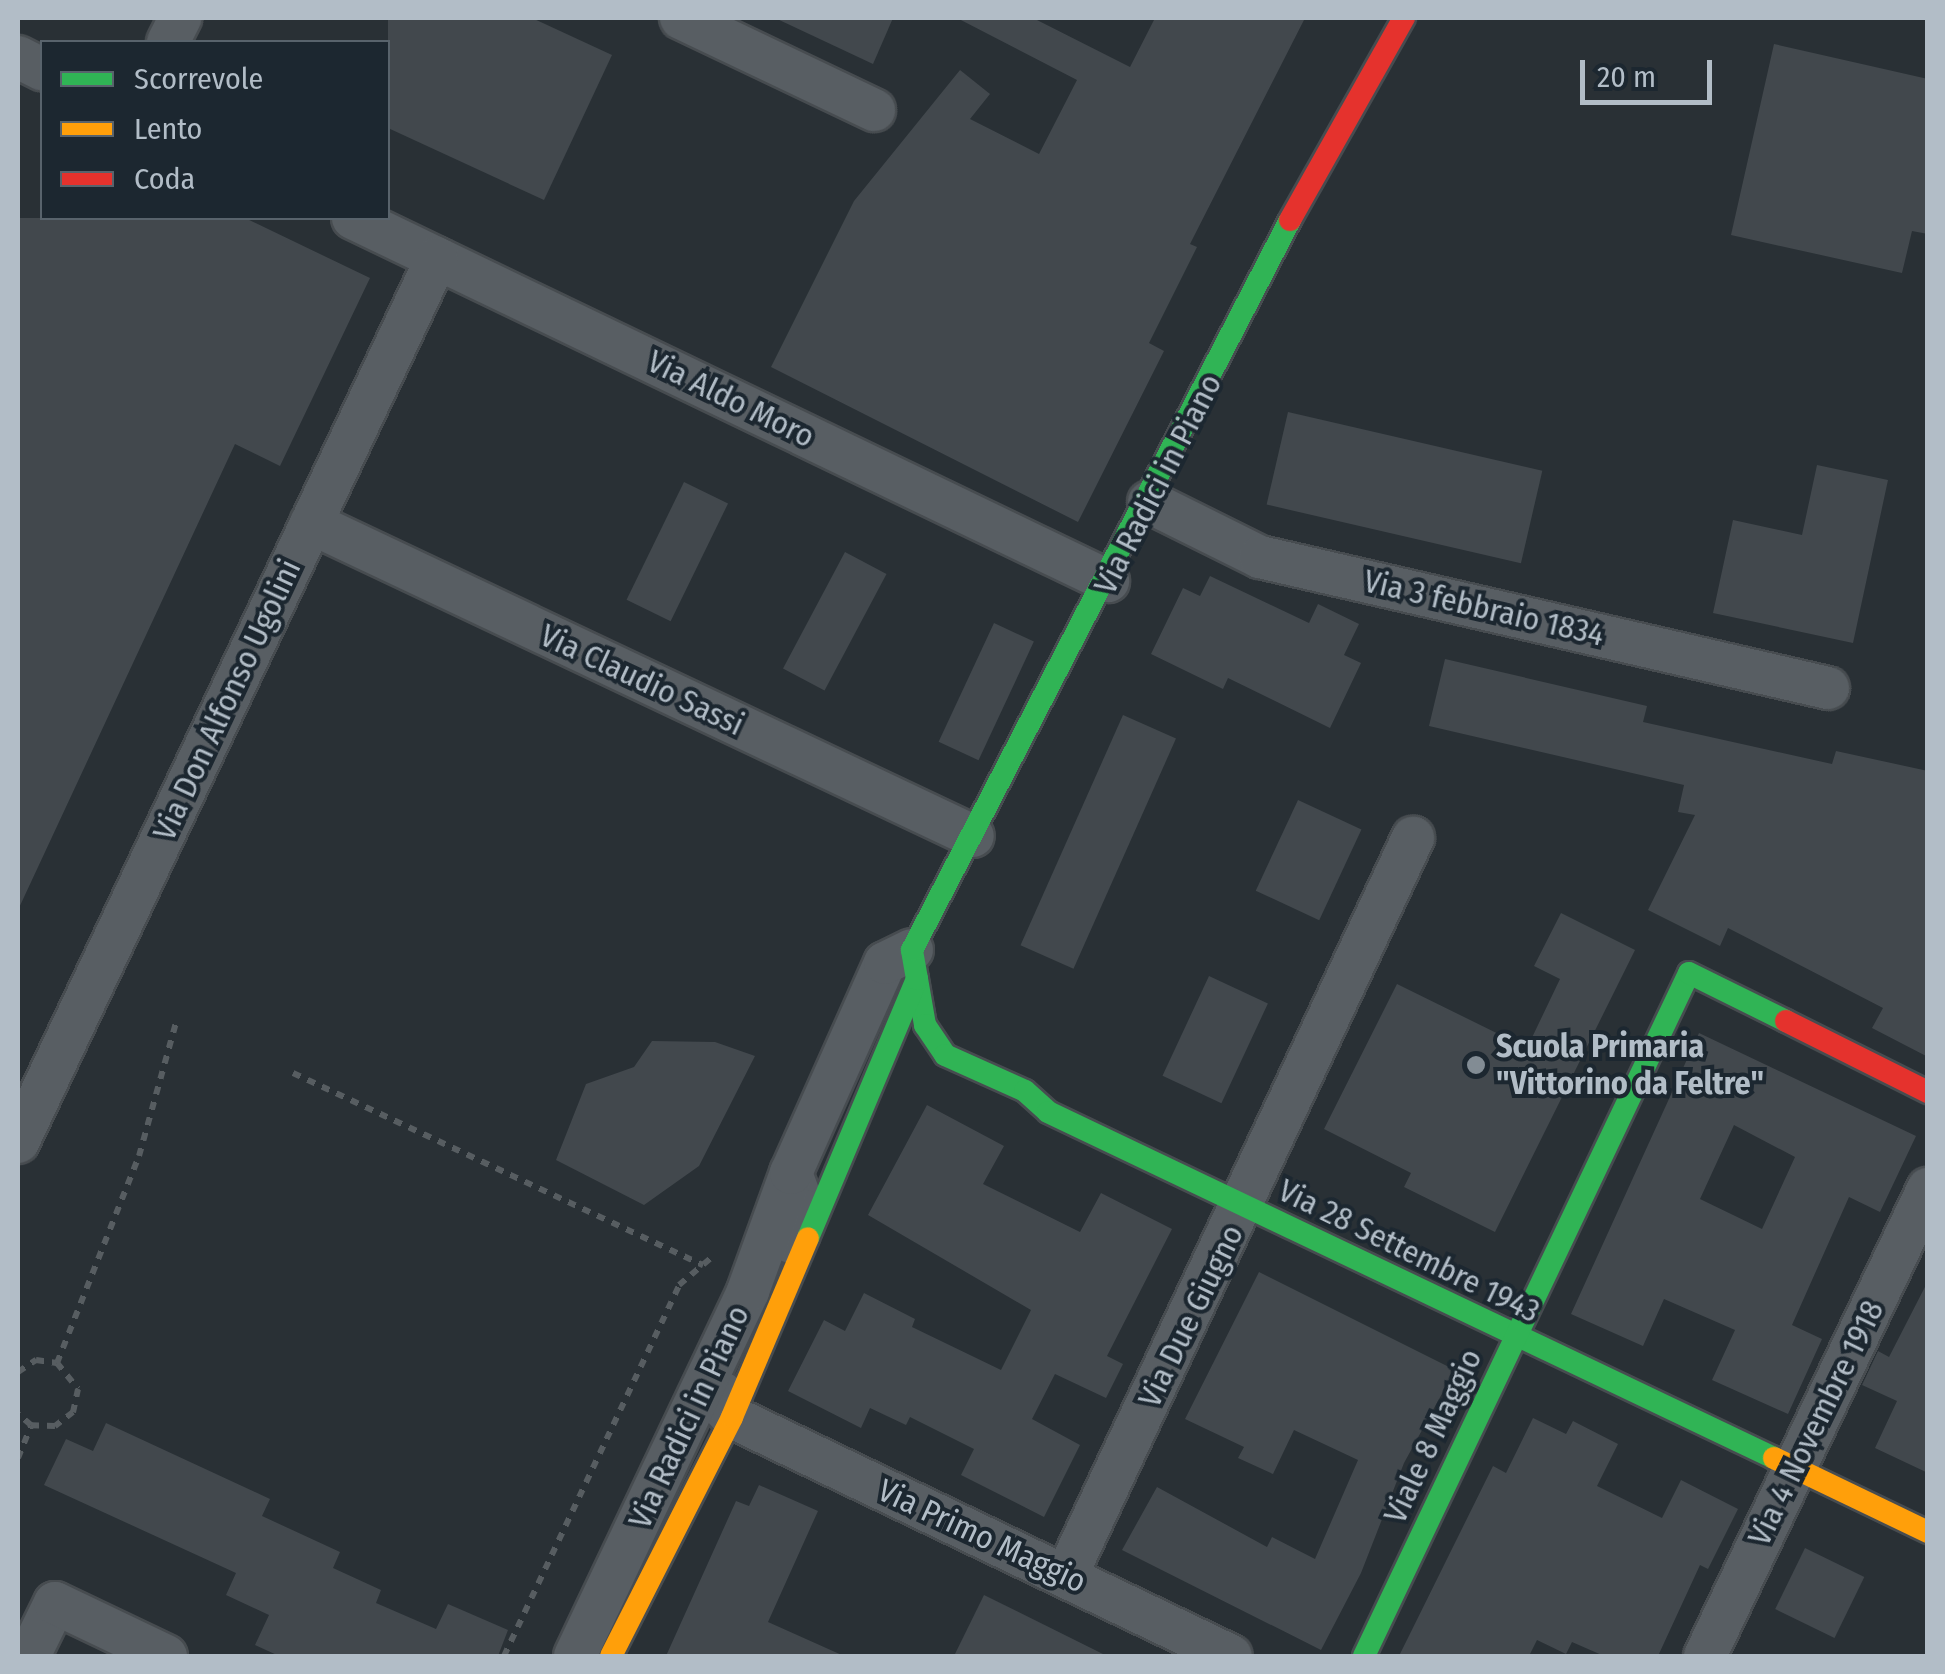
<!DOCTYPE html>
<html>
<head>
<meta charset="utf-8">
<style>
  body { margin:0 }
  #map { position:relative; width:1945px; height:1674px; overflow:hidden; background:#293035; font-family:"Fira Sans Condensed",sans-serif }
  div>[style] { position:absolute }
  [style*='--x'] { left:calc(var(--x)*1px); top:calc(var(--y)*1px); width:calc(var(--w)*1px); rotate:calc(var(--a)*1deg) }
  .building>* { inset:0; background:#42484d; transform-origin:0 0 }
  .path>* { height:6px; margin-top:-3px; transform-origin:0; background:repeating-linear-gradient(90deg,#575d61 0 8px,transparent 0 16px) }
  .roads { filter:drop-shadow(2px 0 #474c50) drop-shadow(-2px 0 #474c50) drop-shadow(0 2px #474c50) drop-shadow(0 -2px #474c50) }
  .street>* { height:42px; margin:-21px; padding:0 21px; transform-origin:21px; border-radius:21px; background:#585e63 }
  .fast>* { height:22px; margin:-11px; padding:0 11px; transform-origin:11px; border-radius:11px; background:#30b455 }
  .slow>* { height:22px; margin:-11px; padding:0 11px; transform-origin:11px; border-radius:11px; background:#ff9f0a }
  .jam>* { height:22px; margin:-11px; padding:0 11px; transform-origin:11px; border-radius:11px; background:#e5322d }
  .dots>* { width:28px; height:28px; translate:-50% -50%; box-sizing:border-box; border:5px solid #1c2730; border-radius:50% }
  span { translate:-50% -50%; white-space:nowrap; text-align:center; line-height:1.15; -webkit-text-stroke:8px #1c2730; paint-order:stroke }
  .street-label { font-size:32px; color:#b2bdc7 }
  .poi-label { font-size:32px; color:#b2bdc7; font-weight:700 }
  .left { translate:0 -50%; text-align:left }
  .frame { position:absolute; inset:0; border:20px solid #b2bdc7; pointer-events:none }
  .legend { position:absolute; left:40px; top:40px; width:350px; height:180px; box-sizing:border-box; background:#1c2730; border:2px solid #58636c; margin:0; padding:12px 18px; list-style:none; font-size:30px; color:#b2bdc7 }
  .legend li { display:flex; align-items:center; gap:20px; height:50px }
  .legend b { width:50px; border:2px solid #58636c }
  .scale { position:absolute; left:1580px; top:60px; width:132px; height:45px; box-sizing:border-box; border:5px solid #b2bdc7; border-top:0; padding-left:12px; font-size:30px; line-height:35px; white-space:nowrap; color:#b2bdc7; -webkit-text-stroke:8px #1c2730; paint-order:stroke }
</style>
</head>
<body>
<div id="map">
  <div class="building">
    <div style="clip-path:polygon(388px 18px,532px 18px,612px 55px,544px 200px,388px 128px)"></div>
    <div style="clip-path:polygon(775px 18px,893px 18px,873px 64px)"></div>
    <div style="clip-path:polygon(957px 18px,1033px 18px,1130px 67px,1155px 18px,1305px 18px,1190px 244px,1197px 247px,1149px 343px,1164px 351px,1078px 522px,771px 367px,854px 201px,960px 70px,990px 94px,970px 119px,1039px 154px,1077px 80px)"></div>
    <div style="clip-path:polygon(1774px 44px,1928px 79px,1928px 234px,1912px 231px,1902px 273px,1731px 235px)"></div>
    <div style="clip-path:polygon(18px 218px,245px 218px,370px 278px,280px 466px,235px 444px,18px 910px)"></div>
    <div style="left:1288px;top:412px;width:261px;height:95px;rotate:13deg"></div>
    <div style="clip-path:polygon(1817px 465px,1888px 480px,1853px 643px,1713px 613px,1733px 520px,1802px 535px)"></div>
    <div style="left:684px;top:482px;width:49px;height:131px;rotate:26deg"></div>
    <div style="left:845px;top:552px;width:47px;height:132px;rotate:28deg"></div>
    <div style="clip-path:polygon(1210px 576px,1309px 623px,1318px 604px,1359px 624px,1344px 655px,1361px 663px,1330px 728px,1228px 678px,1223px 689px,1151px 654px,1183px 588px,1200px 596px)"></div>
    <div style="left:994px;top:623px;width:44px;height:131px;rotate:25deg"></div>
    <div style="clip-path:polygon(1445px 659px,1647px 706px,1643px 722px,1832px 764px,1836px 751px,1928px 771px,1928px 1057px,1872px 1028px,1883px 1008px,1728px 928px,1720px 946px,1648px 910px,1695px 815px,1678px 812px,1684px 785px,1429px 726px)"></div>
    <div style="left:1123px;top:715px;width:58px;height:252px;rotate:24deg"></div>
    <div style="left:1298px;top:800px;width:70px;height:100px;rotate:25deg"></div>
    <div style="clip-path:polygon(1561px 913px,1635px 950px,1495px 1232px,1404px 1187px,1411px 1173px,1324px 1129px,1397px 984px,1527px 1048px,1560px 979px,1534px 966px)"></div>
    <div style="left:1209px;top:976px;width:65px;height:110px;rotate:25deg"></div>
    <div style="clip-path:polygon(evenodd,1699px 1033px,1916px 1136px,1880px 1212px,1849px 1197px,1792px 1325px,1822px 1339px,1788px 1414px,1712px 1380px,1735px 1330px,1664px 1299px,1643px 1346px,1571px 1314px,1699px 1033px,1734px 1125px,1795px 1157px,1762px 1229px,1700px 1199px,1734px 1125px)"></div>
    <div style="clip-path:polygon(652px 1041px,715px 1042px,755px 1056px,699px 1166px,644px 1205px,556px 1160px,586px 1084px,634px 1067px)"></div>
    <div style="clip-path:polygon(927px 1105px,1004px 1146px,983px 1184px,1080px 1232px,1101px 1193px,1172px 1229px,1107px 1356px,1123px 1364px,1106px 1398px,1055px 1374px,1032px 1419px,1080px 1445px,1044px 1517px,961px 1475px,974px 1449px,910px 1417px,906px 1425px,870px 1408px,861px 1428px,788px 1391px,824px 1320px,845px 1331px,864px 1293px,915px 1319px,912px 1327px,1001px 1370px,1031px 1310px,868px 1215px)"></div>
    <div style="clip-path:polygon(1259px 1272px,1455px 1370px,1404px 1463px,1361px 1573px,1321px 1650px,1122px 1550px,1157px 1487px,1267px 1547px,1272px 1537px,1315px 1559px,1358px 1460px,1294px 1430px,1273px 1474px,1238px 1458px,1244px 1447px,1185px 1419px)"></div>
    <div style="clip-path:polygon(1928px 1281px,1928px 1473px,1875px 1448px,1897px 1401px,1862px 1385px,1878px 1351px,1889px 1357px)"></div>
    <div style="clip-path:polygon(1533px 1418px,1566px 1434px,1573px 1421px,1618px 1444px,1597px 1486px,1662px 1518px,1681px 1480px,1738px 1509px,1708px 1569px,1700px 1565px,1658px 1656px,1604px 1656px,1572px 1642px,1566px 1654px,1537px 1640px,1529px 1656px,1399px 1656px,1493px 1466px,1506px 1473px)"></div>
    <div style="clip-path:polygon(106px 1423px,270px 1499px,262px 1516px,340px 1552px,333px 1568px,381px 1590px,376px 1603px,436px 1629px,448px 1604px,508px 1630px,498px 1656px,279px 1656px,255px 1645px,269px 1615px,226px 1595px,236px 1573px,44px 1485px,66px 1439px,93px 1451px)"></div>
    <div style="clip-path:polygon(759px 1485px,818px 1511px,768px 1622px,844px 1656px,666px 1656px,736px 1501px,749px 1506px)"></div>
    <div style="left:1805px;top:1548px;width:66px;height:68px;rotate:26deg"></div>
    <div style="clip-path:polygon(984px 1595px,1107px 1656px,954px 1656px)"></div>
  </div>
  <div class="path">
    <div style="--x:293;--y:1073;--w:453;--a:25.1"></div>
    <div style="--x:57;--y:1363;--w:223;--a:-68.4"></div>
    <div style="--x:139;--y:1156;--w:142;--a:-74.5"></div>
    <div style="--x:18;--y:1372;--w:22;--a:-34"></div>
    <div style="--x:36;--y:1360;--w:21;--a:8"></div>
    <div style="--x:57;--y:1363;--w:33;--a:51"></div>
    <div style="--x:78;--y:1389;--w:24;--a:102"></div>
    <div style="--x:73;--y:1412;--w:23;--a:142"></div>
    <div style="--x:55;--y:1426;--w:24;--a:-178"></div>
    <div style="--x:31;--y:1425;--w:17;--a:-140"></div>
    <div style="--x:18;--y:1458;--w:35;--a:-68"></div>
    <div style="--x:504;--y:1656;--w:410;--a:-64.7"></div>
    <div style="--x:679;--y:1285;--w:43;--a:-40.3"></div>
  </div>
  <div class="roads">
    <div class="street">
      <div style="--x:681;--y:18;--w:214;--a:25.5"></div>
      <div style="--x:168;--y:42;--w:27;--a:-63"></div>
      <div style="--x:18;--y:57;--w:27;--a:27"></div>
      <div style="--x:353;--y:218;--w:838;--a:25.68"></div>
      <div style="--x:1149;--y:502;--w:124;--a:26.4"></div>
      <div style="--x:1260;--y:557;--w:583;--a:12.99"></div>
      <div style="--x:311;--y:523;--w:732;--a:25.31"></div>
      <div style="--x:18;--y:1142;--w:978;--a:-64.64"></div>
      <div style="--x:791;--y:1173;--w:40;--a:69.8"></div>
      <div style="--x:805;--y:1211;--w:34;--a:114"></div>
      <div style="--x:722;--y:1393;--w:10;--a:114"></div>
      <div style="--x:718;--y:1402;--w:21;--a:47"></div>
      <div style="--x:732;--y:1417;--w:553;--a:25.59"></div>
      <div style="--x:1066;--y:1576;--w:816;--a:-64.82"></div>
      <div style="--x:29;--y:1656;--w:59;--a:-63.9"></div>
      <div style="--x:55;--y:1603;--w:123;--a:25.5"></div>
      <div style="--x:575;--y:1656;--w:404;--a:-64.6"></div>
      <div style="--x:748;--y:1291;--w:126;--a:-70"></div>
      <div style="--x:791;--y:1173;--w:230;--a:-65.9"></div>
      <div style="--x:885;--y:963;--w:30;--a:-26"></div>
      <div style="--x:1705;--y:1656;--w:518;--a:-64.47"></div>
    </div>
    <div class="fast">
      <div style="--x:917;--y:979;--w:47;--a:80.1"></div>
      <div style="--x:925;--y:1025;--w:36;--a:56"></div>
      <div style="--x:945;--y:1055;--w:88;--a:24.2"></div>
      <div style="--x:1025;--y:1091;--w:31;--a:42"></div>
      <div style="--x:1048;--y:1112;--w:804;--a:25.48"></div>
      <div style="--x:808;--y:1238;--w:281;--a:-67.2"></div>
      <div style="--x:917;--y:979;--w:29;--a:-100"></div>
      <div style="--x:912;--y:950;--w:822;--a:-62.62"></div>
      <div style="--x:1364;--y:1656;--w:756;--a:-64.55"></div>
      <div style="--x:1689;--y:973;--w:108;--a:26.3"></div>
    </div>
    <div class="slow">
      <div style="--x:1774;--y:1458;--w:171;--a:25.7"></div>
      <div style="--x:611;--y:1656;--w:268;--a:-63.1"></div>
      <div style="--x:732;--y:1417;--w:194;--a:-67"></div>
    </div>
    <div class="jam">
      <div style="--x:1290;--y:220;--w:232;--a:-60.6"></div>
      <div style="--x:1786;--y:1021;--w:159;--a:26.6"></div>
    </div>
  </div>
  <div class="dots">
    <div style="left:1476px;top:1065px;background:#828c94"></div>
  </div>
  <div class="street-label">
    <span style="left:731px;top:399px;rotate:26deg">Via Aldo Moro</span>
    <span style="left:1158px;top:484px;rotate:-63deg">Via Radici in Piano</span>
    <span style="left:1484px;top:608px;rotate:13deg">Via 3 febbraio 1834</span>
    <span style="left:642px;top:680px;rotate:25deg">Via Claudio Sassi</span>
    <span style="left:227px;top:700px;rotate:-65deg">Via Don Alfonso Ugolini</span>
    <span style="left:1409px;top:1251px;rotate:26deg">Via 28 Settembre 1943</span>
    <span style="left:1191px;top:1316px;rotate:-64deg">Via Due Giugno</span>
    <span style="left:689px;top:1417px;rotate:-65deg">Via Radici in Piano</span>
    <span style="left:1816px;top:1423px;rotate:-64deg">Via 4 Novembre 1918</span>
    <span style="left:1433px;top:1436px;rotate:-65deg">Viale 8 Maggio</span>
    <span style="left:982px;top:1536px;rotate:25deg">Via Primo Maggio</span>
  </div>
  <div class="poi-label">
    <span class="left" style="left:1496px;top:1065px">Scuola Primaria<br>"Vittorino da Feltre"</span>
  </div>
  <div class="frame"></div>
  <ul class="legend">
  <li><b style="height:12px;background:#30b455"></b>Scorrevole</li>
  <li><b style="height:12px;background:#ff9f0a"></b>Lento</li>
  <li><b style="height:12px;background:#e5322d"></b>Coda</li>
  </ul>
  <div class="scale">20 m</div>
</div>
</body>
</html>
